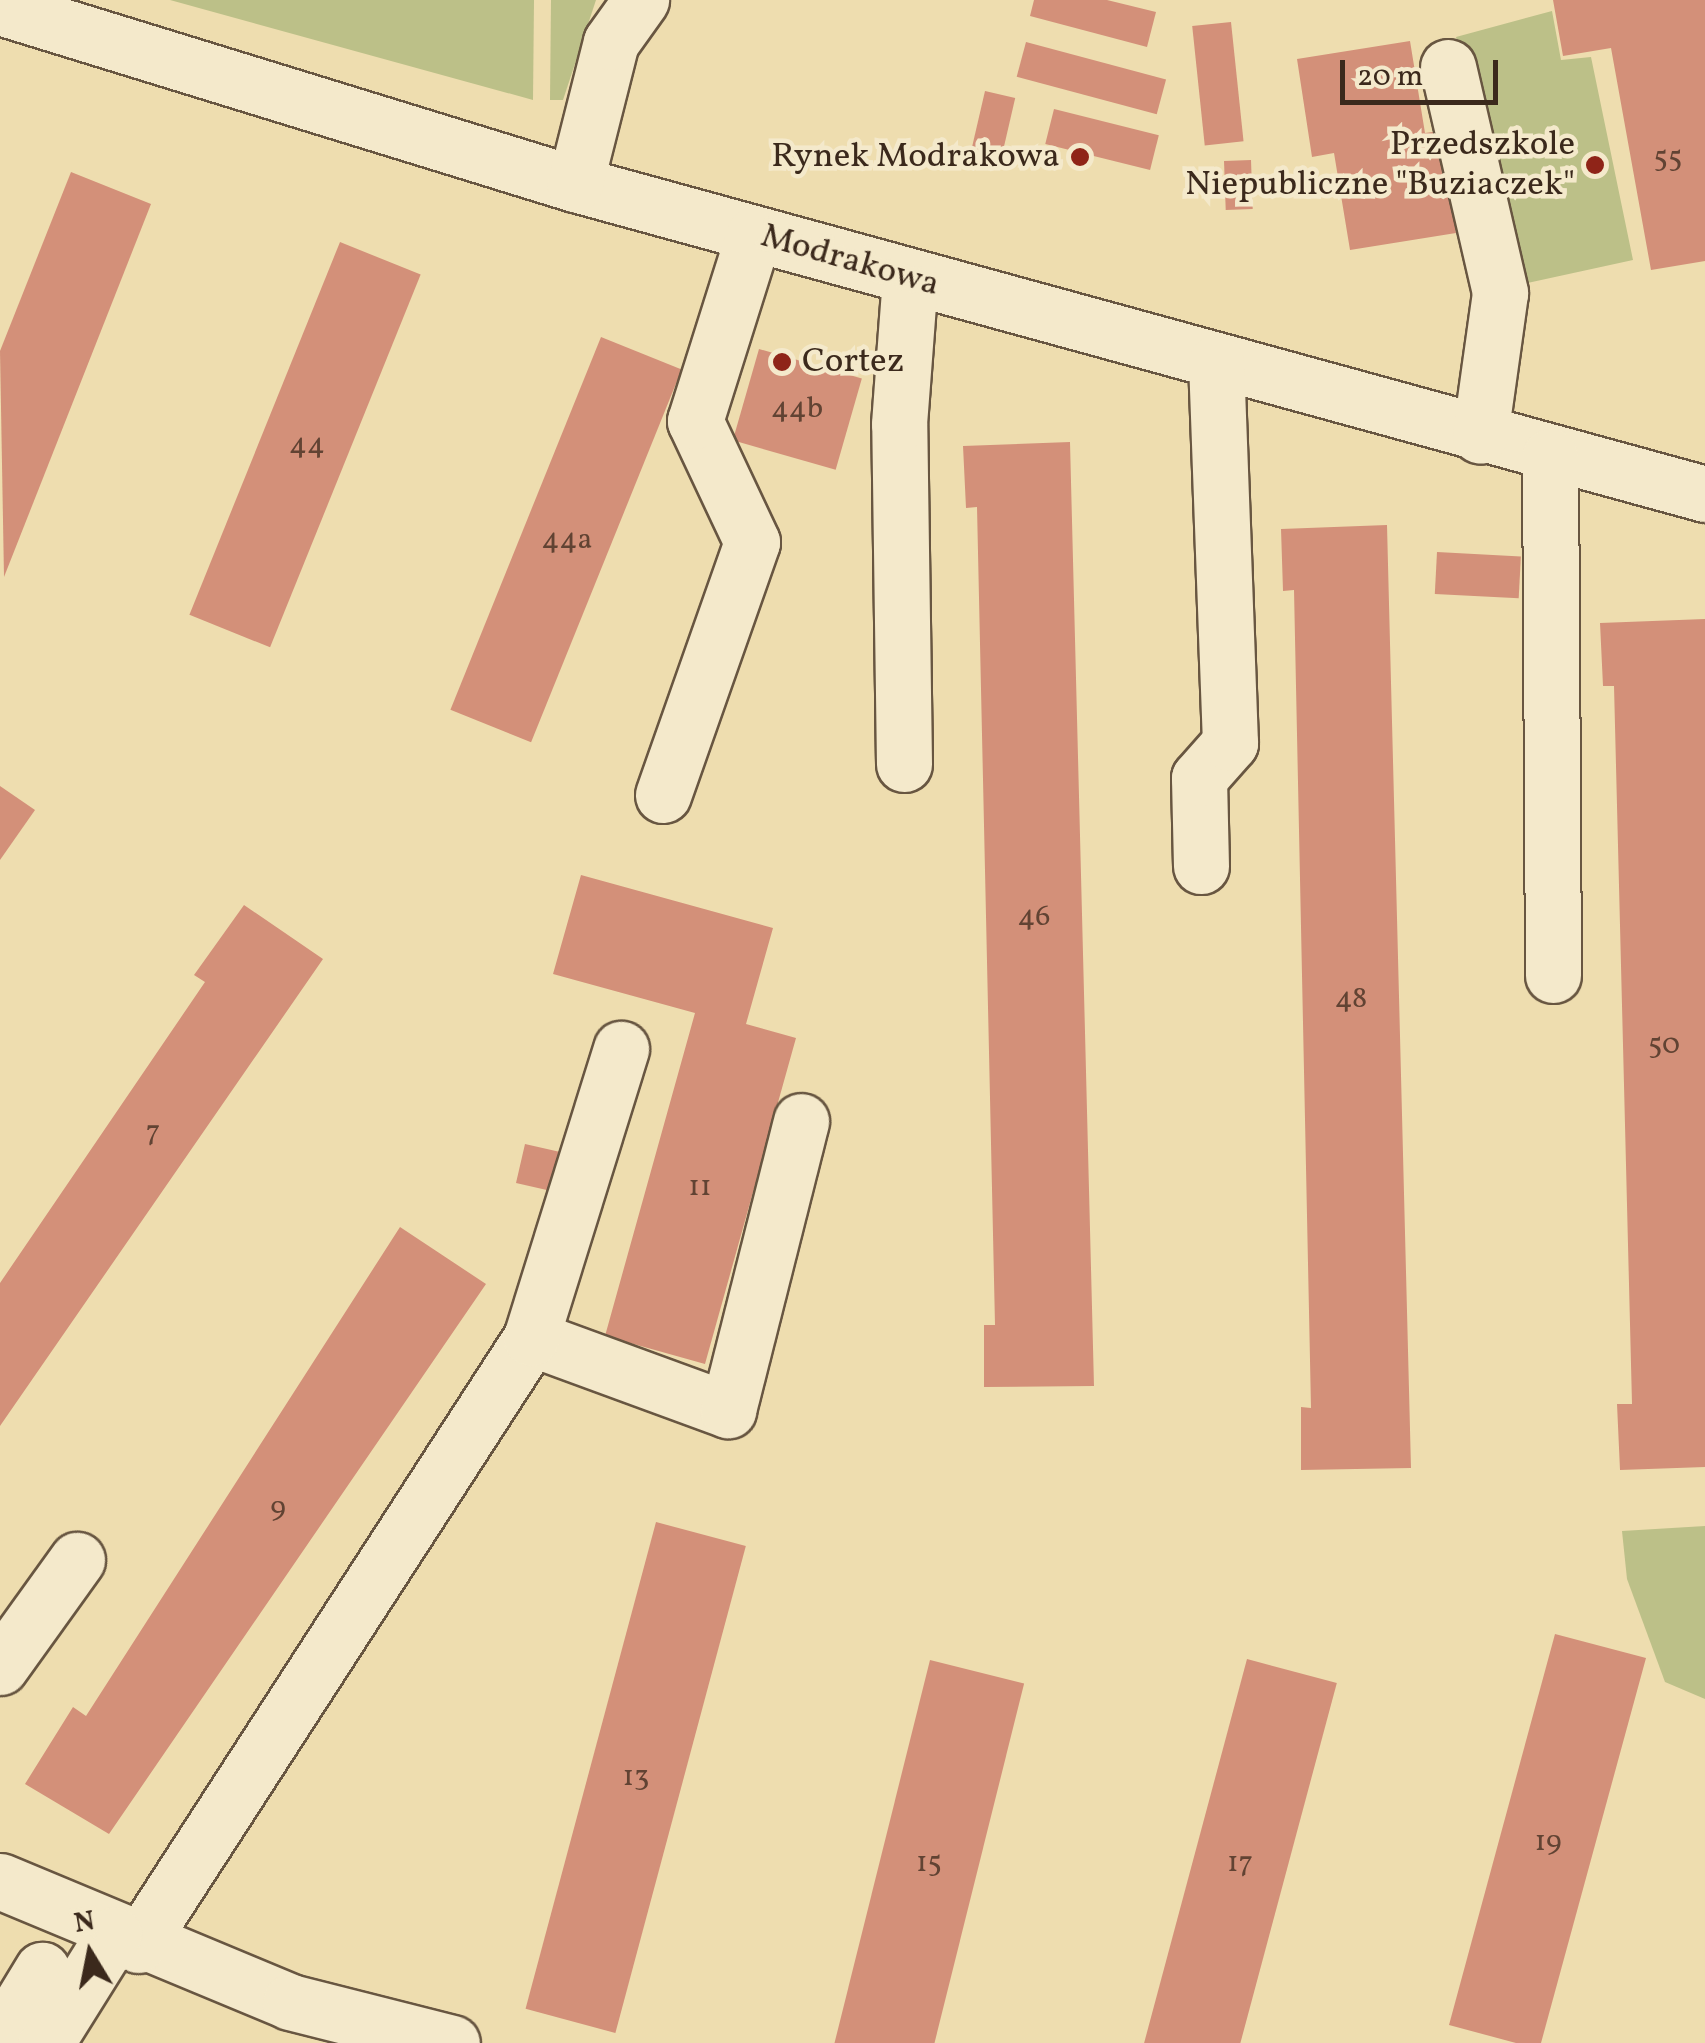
<!DOCTYPE html>
<html>
<head>
<meta charset="utf-8">
<style>
  body { margin:0 }
  #map { position:relative; width:1705px; height:2043px; overflow:hidden; background:#eeddaf; font-family:Vollkorn,serif }
  div>[style] { position:absolute }
  [style*='--x'] { left:calc(var(--x)*1px); top:calc(var(--y)*1px); width:calc(var(--w)*1px); rotate:calc(var(--a)*1deg) }
  .green>* { inset:0; background:#bcc088 }
  .building>* { inset:0; background:#d39079; transform-origin:0 0 }
  .roads { filter:drop-shadow(2px 0 #685641) drop-shadow(-2px 0 #685641) drop-shadow(0 2px #685641) drop-shadow(0 -2px #685641) }
  .minor>* { height:55px; margin:-27.5px; padding:0 27.5px; transform-origin:27.5px; border-radius:27.5px; background:#f4e9cb }
  .dots>* { width:28px; height:28px; translate:-50% -50%; box-sizing:border-box; border:5px solid #f4e9cb; border-radius:50% }
  span { translate:-50% -50%; white-space:nowrap; text-align:center; line-height:1.15; -webkit-text-stroke:9px #f4e9cb; paint-order:stroke }
  .number-label { font-size:30px; color:#614333 }
  .number-label span { -webkit-text-stroke-width:0 }
  .poi-label { font-size:35px; color:#3b291c }
  .right { translate:-100% -50%; text-align:right }
  .left { translate:0 -50%; text-align:left }
  .street-label { font-size:35px; color:#3b291c }
  .north { position:absolute; left:40px; top:1903px; width:100px; height:100px; -webkit-text-stroke:8px #f4e9cb; paint-order:stroke; rotate:350deg; font-size:28px; font-weight:700; line-height:40px; text-align:center; color:#3b291c }
  .north::after { content:''; display:block; margin:auto; width:35px; height:45px; background:#3b291c; clip-path:polygon(50% 0,100% 100%,50% 72%,0 100%) }
  .scale { position:absolute; left:1340px; top:60px; width:158px; height:45px; box-sizing:border-box; border:5px solid #3b291c; border-top:0; padding-left:12px; font-size:30px; line-height:35px; white-space:nowrap; color:#3b291c; -webkit-text-stroke:8px #f4e9cb; paint-order:stroke }
</style>
</head>
<body>
<div id="map">
  <div class="green">
    <div style="clip-path:polygon(170px 0,534px 0,533px 100px)"></div>
    <div style="clip-path:polygon(551px 0,596px 0,563px 100px,550px 100px)"></div>
    <div style="clip-path:polygon(1552px 11px,1561px 60px,1591px 57px,1633px 260px,1518px 285px,1456px 37px)"></div>
    <div style="clip-path:polygon(1705px 1526px,1705px 1699px,1665px 1682px,1627px 1579px,1622px 1531px)"></div>
  </div>
  <div class="building">
    <div style="clip-path:polygon(1034px 0,1107px 0,1156px 12px,1147px 47px,1030px 16px)"></div>
    <div style="clip-path:polygon(1553px 0,1705px 0,1705px 261px,1651px 270px,1611px 48px,1563px 56px)"></div>
    <div style="left:1231px;top:22px;width:120px;height:39px;rotate:84deg"></div>
    <div style="clip-path:polygon(1410px 41px,1425px 133px,1440px 131px,1456px 233px,1350px 250px,1334px 153px,1312px 157px,1297px 59px)"></div>
    <div style="left:1026px;top:42px;width:145px;height:36px;rotate:15deg"></div>
    <div style="left:985px;top:91px;width:31px;height:74px;rotate:13deg"></div>
    <div style="left:1054px;top:109px;width:108px;height:36px;rotate:14deg"></div>
    <div style="left:1251px;top:160px;width:49px;height:27px;rotate:88deg"></div>
    <div style="clip-path:polygon(71px 172px,151px 204px,4px 577px,0 351px)"></div>
    <div style="left:340px;top:242px;width:87px;height:402px;rotate:22deg"></div>
    <div style="left:601px;top:337px;width:87px;height:402px;rotate:22deg"></div>
    <div style="left:759px;top:349px;width:107px;height:95px;rotate:16deg"></div>
    <div style="clip-path:polygon(1070px 442px,1094px 1386px,984px 1387px,984px 1325px,995px 1325px,977px 507px,966px 508px,963px 446px)"></div>
    <div style="clip-path:polygon(1387px 525px,1411px 1468px,1301px 1470px,1301px 1407px,1311px 1408px,1294px 590px,1283px 591px,1281px 529px)"></div>
    <div style="left:1437px;top:552px;width:84px;height:42px;rotate:3deg"></div>
    <div style="clip-path:polygon(1705px 619px,1705px 1467px,1620px 1470px,1617px 1404px,1632px 1404px,1614px 686px,1603px 686px,1600px 623px)"></div>
    <div style="clip-path:polygon(0 786px,35px 810px,0 860px)"></div>
    <div style="clip-path:polygon(581px 875px,773px 928px,746px 1024px,796px 1038px,705px 1364px,605px 1336px,695px 1013px,553px 974px)"></div>
    <div style="clip-path:polygon(244px 905px,323px 959px,0 1426px,0 1283px,205px 982px,194px 975px)"></div>
    <div style="left:525px;top:1144px;width:35px;height:40px;rotate:13deg"></div>
    <div style="clip-path:polygon(400px 1227px,486px 1284px,109px 1834px,25px 1784px,73px 1707px,86px 1716px)"></div>
    <div style="left:656px;top:1522px;width:93px;height:504px;rotate:15deg"></div>
    <div style="clip-path:polygon(1555px 1634px,1646px 1658px,1541px 2043px,1516px 2043px,1449px 2025px)"></div>
    <div style="left:1247px;top:1659px;width:93px;height:398px;rotate:15deg"></div>
    <div style="left:930px;top:1660px;width:97px;height:395px;rotate:14deg"></div>
  </div>
  <div class="roads">
    <div class="minor">
      <div style="--x:0;--y:7;--w:602;--a:17.11"></div>
      <div style="--x:575;--y:184;--w:1172;--a:15.34"></div>
      <div style="--x:1448;--y:67;--w:232;--a:77"></div>
      <div style="--x:1500;--y:293;--w:144;--a:98"></div>
      <div style="--x:575;--y:184;--w:146;--a:-75.8"></div>
      <div style="--x:611;--y:42;--w:52;--a:-54.5"></div>
      <div style="--x:1550;--y:456;--w:519;--a:89.67"></div>
      <div style="--x:904;--y:764;--w:340;--a:-90.8"></div>
      <div style="--x:899;--y:424;--w:147;--a:-85.7"></div>
      <div style="--x:663;--y:795;--w:268;--a:-70.6"></div>
      <div style="--x:752;--y:542;--w:134;--a:-115.2"></div>
      <div style="--x:695;--y:421;--w:196;--a:-72.5"></div>
      <div style="--x:1201;--y:866;--w:88;--a:-91.3"></div>
      <div style="--x:1199;--y:778;--w:47;--a:-48.5"></div>
      <div style="--x:1230;--y:743;--w:381;--a:-92.1"></div>
      <div style="--x:531;--y:1338;--w:210;--a:20.1"></div>
      <div style="--x:728;--y:1410;--w:298;--a:-75.8"></div>
      <div style="--x:0;--y:1667;--w:132;--a:-54.3"></div>
      <div style="--x:0;--y:1881;--w:314;--a:22.6"></div>
      <div style="--x:290;--y:2002;--w:167;--a:14.2"></div>
      <div style="--x:138;--y:1945;--w:723;--a:-57.08"></div>
      <div style="--x:531;--y:1338;--w:303;--a:-72.7"></div>
      <div style="--x:0;--y:2039;--w:81;--a:-58.7"></div>
      <div style="--x:46;--y:2043;--w:128;--a:-58"></div>
    </div>
  </div>
  <div class="dots">
    <div style="left:1080px;top:157px;background:#8f2418"></div>
    <div style="left:1595px;top:165px;background:#8f2418"></div>
    <div style="left:782px;top:362px;background:#8f2418"></div>
  </div>
  <div class="number-label">
    <span style="left:1668px;top:158px">55</span>
    <span style="left:797px;top:409px">44b</span>
    <span style="left:307px;top:445px">44</span>
    <span style="left:567px;top:540px">44a</span>
    <span style="left:1034px;top:917px">46</span>
    <span style="left:1351px;top:999px">48</span>
    <span style="left:1664px;top:1045px">50</span>
    <span style="left:153px;top:1132px">7</span>
    <span style="left:700px;top:1187px">11</span>
    <span style="left:278px;top:1508px">9</span>
    <span style="left:636px;top:1777px">13</span>
    <span style="left:1548px;top:1842px">19</span>
    <span style="left:929px;top:1863px">15</span>
    <span style="left:1240px;top:1863px">17</span>
  </div>
  <div class="poi-label">
    <span class="right" style="left:1575px;top:165px">Przedszkole<br>Niepubliczne "Buziaczek"</span>
    <span class="right" style="left:1060px;top:157px">Rynek Modrakowa</span>
    <span class="left" style="left:802px;top:362px">Cortez</span>
  </div>
  <div class="street-label">
    <span style="left:850px;top:261px;rotate:16deg">Modrakowa</span>
  </div>
  <div class="north">N</div>
  <div class="scale">20 m</div>
</div>
</body>
</html>
